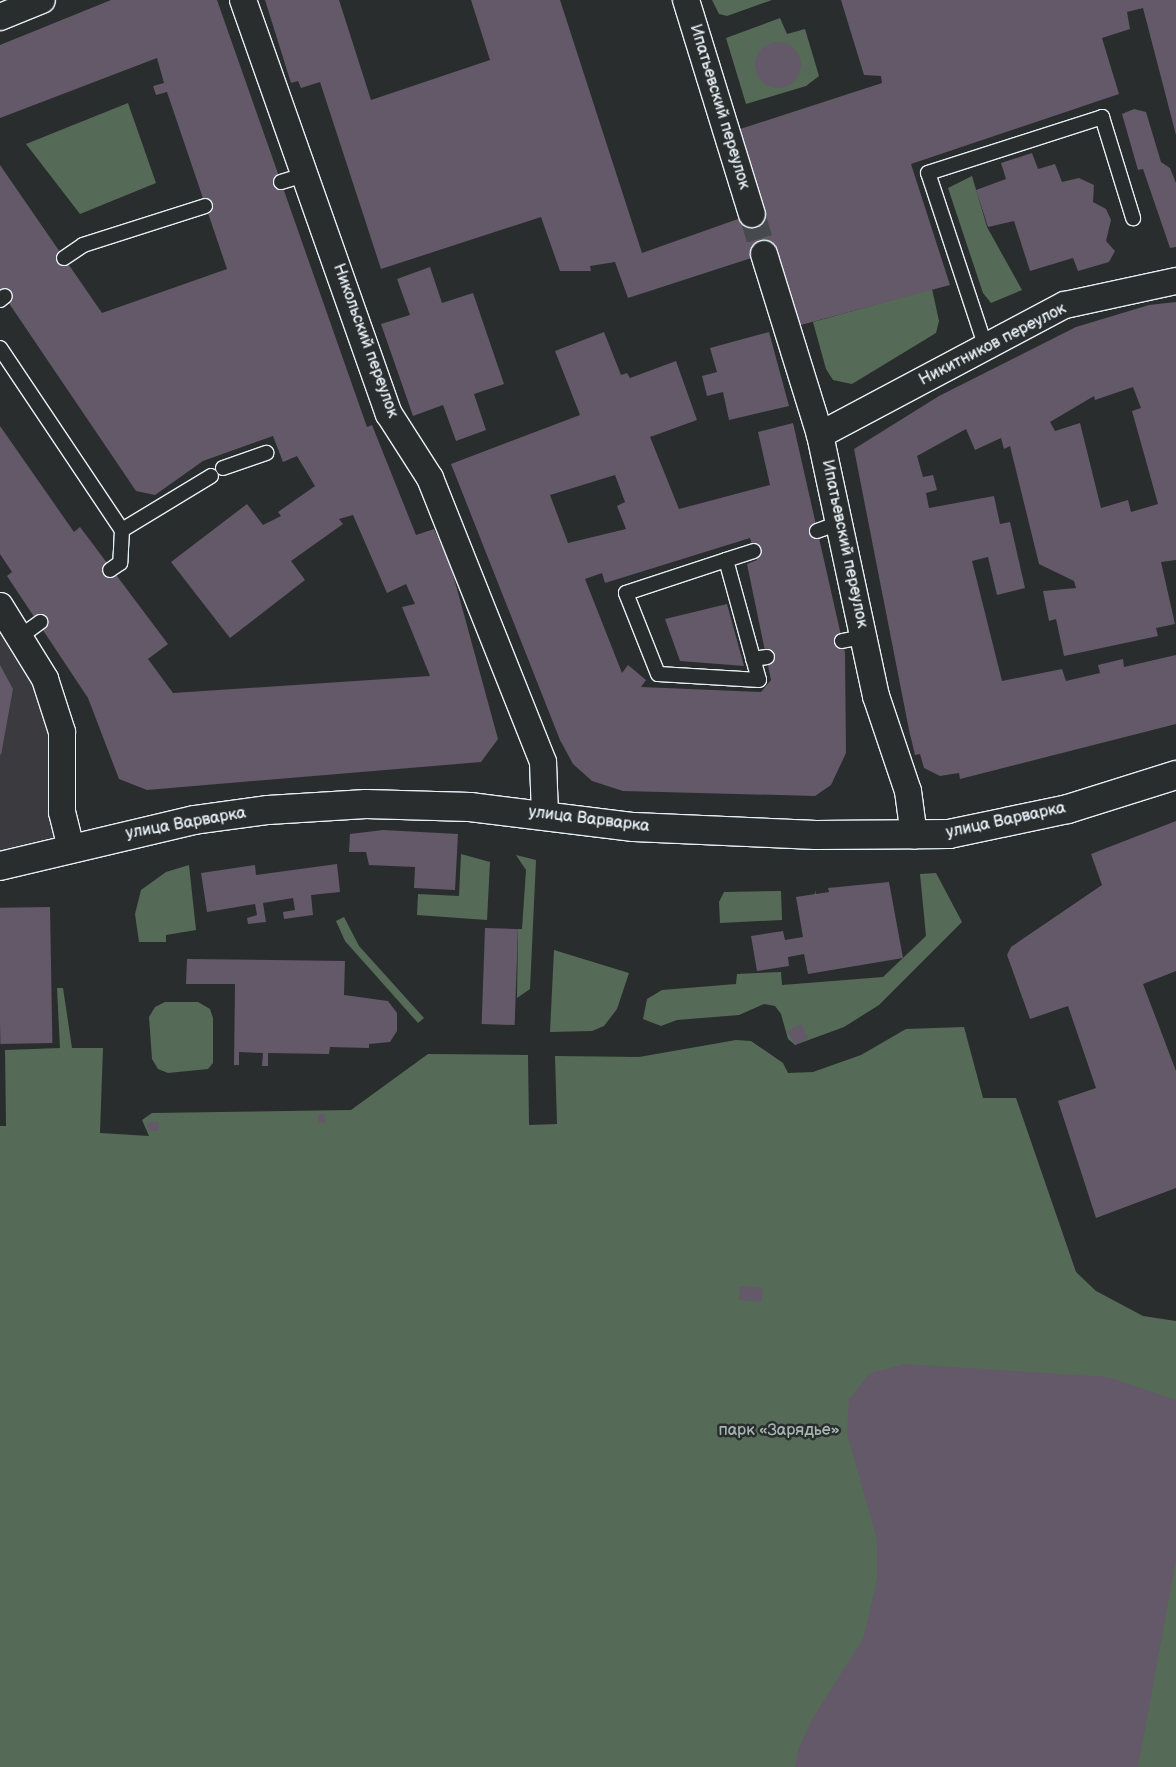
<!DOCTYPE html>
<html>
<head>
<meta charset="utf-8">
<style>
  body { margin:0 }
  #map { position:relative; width:1176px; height:1767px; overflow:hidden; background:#2a2d2e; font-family:"Balsamiq Sans",sans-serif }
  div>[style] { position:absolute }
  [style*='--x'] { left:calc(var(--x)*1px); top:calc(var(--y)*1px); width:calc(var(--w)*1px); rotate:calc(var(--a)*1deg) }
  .built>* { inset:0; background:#3b3a3f }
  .green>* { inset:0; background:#556b57 }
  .building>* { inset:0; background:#635968; transform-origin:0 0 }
  .round { border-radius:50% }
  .street-tunnel>* { height:26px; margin-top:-13px; transform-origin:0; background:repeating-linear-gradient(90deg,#464a4c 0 26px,transparent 0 39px) }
  .roads { filter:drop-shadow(1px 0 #e8f1f8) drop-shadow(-1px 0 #e8f1f8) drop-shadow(0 1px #e8f1f8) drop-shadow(0 -1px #e8f1f8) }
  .lane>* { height:14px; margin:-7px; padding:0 7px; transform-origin:7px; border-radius:7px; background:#2a2d2e }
  .street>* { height:26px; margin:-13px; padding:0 13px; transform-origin:13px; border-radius:13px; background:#2a2d2e }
  .secondary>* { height:28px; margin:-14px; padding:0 14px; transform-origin:14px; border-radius:14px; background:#2a2d2e }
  span { translate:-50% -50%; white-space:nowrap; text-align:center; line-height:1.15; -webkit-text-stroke:5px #2a2d2e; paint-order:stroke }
  .street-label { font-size:16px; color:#e8f1f8 }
  .park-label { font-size:16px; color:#a6b5b0 }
</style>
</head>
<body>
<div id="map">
  <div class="built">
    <div style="clip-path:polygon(0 627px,37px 679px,57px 737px,58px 836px,0 851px)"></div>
  </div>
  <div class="green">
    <div style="clip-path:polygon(712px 0,772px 0,727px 16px,719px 14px)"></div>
    <div style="clip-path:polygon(780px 18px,787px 34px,805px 29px,819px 76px,806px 86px,746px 104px,726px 38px)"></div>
    <div style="clip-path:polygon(128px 103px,156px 183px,80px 214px,26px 144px)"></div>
    <div style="clip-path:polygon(972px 176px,987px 227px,1022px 290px,991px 303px,983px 293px,948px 188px)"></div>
    <div style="clip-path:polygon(932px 289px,939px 321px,936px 333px,852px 384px,833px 380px,826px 369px,813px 322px)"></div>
    <div style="clip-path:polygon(461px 854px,490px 862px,487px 920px,417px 915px,418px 894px,459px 896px)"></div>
    <div style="clip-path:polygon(516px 855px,536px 860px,530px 989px,517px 998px,518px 929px,522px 929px,526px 870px)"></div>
    <div style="clip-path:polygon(189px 865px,196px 930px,166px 935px,166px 942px,139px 942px,135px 914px,141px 890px,166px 872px)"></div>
    <div style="clip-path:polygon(936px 873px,962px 922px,879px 1005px,844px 1027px,795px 1045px,788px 1039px,781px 1014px,775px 1006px,764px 1004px,739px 1015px,677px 1020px,661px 1026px,643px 1019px,647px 999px,662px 990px,736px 984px,737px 974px,781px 972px,782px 985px,883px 977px,926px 936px,920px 874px)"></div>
    <div style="clip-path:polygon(781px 891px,782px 920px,720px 923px,719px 902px,724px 892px)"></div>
    <div style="clip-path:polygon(344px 917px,359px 946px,424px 1018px,418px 1023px,345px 941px,336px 921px)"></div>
    <div style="clip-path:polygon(554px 950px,629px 973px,617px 1009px,604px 1026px,592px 1031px,550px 1032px)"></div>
    <div style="clip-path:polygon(57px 988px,63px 988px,72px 1048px,103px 1048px,100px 1133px,149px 1136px,142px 1120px,152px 1113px,351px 1110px,428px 1054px,528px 1055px,529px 1125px,557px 1124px,555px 1056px,639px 1057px,736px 1040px,751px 1041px,783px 1063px,788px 1073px,813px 1072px,861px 1055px,906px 1029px,964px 1027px,983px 1098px,1016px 1098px,1076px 1272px,1096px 1291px,1143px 1316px,1176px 1321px,1176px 1767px,0 1767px,0 1126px,6px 1126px,5px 1050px,60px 1048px)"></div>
    <div style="clip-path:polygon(165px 1002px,198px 1002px,210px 1009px,213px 1018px,213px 1063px,208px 1069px,168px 1073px,158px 1069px,152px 1059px,149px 1017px,155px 1007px)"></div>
  </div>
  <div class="building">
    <div style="clip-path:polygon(111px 0,217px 0,367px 427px,372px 425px,416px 535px,434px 529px,451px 567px,498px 739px,481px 762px,147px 790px,119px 779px,88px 698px,7px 576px,12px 572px,0 554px,0 426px,74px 532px,80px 527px,168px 644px,148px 659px,173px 693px,430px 676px,402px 607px,415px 604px,406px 584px,387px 593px,353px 515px,339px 519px,343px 524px,291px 561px,305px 580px,230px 638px,171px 562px,247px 504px,263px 525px,281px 516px,278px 512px,315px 486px,297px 456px,283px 462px,273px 436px,203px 461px,155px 495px,136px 491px,0 290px,0 165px,102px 313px,227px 269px,167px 92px,156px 95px,153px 86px,164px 83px,157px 58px,0 118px,0 45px)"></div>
    <div style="clip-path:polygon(265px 0,339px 0,371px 100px,490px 60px,471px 0,560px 0,642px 253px,752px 214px,734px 131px,882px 83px,881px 76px,864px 75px,841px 0,1176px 0,1176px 135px,1143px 8px,1127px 12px,1130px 29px,1102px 38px,1119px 94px,911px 164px,950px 285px,797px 326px,773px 251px,628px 298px,615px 262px,590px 266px,591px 271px,560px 271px,541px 217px,381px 269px,320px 82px,301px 88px,298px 81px,291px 83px)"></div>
    <div class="round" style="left:755px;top:42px;width:46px;height:46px"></div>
    <div style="clip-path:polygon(1134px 109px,1146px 112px,1161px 162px,1170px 168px,1176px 183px,1176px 247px,1170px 248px,1143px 169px,1138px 170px,1122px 114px)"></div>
    <div style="clip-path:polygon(1032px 153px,1038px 169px,1055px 164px,1062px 182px,1079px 178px,1094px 185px,1093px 202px,1106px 209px,1111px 220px,1106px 241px,1115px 251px,1109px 262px,1078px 271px,1073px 258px,1030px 271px,1014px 221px,988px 227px,976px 190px,1006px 179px,1001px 163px)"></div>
    <div style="clip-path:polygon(430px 267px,442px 303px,473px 293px,504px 384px,474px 394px,486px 430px,456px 441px,443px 405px,413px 416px,381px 324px,410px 315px,397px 279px)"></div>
    <div style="clip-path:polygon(evenodd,1176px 302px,1176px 560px,1161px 562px,1175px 624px,1156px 628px,1158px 636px,1064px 656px,1056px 619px,1049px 621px,1043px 591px,1076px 588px,1074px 581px,1039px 564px,1010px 446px,1004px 449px,1001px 438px,975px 450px,966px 429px,917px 456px,923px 477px,933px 475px,937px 490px,926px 493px,929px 508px,994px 496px,1000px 524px,1010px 522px,1025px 588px,997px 595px,988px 557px,972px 561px,1002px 681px,1062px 669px,1066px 681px,1100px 673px,1098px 665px,1123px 659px,1124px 667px,1176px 655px,1176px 724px,960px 779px,959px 773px,940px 776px,924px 768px,920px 754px,915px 755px,909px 730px,854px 449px,939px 396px,1076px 327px,1149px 305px,1176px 302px,1133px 387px,1141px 408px,1132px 411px,1158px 504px,1131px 512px,1128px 500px,1101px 508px,1080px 423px,1055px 431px,1050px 422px,1094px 396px,1095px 400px,1133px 387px)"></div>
    <div style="clip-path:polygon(evenodd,604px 332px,621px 375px,627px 373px,630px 378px,676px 361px,697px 420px,650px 437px,679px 509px,770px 485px,758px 432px,793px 423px,845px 653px,846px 753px,831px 785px,815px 796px,623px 791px,592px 781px,573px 764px,560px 740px,451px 464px,580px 415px,555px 351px,604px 332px,615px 475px,625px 502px,617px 506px,626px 529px,568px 543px,550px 495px,615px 475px,604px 332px,750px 538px,757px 560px,747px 564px,771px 680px,761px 692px,641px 687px,646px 680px,628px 665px,622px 673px,585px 579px,602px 573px,605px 583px,750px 538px)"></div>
    <div style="clip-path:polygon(769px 332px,789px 406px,729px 420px,723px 392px,707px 396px,702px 376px,717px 372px,710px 348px)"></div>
    <div style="clip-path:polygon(727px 604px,744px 666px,680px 661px,665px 619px)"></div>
    <div style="clip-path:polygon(0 665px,13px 689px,1px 755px,0 754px)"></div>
    <div style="clip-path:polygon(1176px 821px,1176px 971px,1143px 984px,1176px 1071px,1176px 1188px,1096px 1218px,1058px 1101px,1096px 1088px,1068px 1006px,1030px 1019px,1007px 955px,1011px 947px,1102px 885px,1091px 854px)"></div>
    <div style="clip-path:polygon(383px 830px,458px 834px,455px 890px,414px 888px,415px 867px,369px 865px,366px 852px,349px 852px,350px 834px)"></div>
    <div style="clip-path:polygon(337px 864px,340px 892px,311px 895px,313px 915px,284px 919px,283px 912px,295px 910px,293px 898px,263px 903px,266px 922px,248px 924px,247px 918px,257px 915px,255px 904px,207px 912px,201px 873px,255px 865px,256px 875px)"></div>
    <div style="clip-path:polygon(889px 882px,903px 958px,808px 974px,804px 954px,788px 957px,789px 966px,757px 971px,751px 936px,783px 931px,785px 940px,803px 937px,796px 897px,815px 894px,815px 890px,816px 894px,829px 892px,828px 888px)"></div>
    <div style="left:50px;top:907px;width:136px;height:52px;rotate:89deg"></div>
    <div style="left:485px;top:928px;width:33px;height:96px;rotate:2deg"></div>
    <div style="clip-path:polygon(187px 959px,345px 961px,344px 995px,388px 1001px,397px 1013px,397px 1031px,390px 1042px,369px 1044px,369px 1048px,330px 1047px,329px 1054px,268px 1053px,268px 1066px,262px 1066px,263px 1053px,239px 1052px,239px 1065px,234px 1065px,235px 984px,186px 984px)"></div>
    <div style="left:801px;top:1024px;width:16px;height:15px;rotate:63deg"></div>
    <div style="left:325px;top:1114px;width:9px;height:7px;rotate:90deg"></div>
    <div style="left:148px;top:1122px;width:11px;height:9px"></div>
    <div style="left:740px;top:1286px;width:23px;height:14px;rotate:5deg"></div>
    <div style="clip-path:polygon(905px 1364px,1108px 1377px,1176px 1400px,1176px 1560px,1138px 1767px,795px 1767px,799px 1747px,814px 1716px,863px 1639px,877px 1580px,877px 1540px,847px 1433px,849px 1399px,870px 1373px)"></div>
  </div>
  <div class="street-tunnel">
    <div style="--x:752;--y:214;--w:42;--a:73.3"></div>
  </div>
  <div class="roads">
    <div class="lane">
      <div style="--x:281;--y:182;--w:24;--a:-17"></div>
      <div style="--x:64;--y:258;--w:23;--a:-34"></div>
      <div style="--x:83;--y:245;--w:128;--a:-17.7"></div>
      <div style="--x:0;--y:300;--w:6;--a:-39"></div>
      <div style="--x:0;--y:348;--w:219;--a:56.2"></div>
      <div style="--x:122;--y:530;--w:33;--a:93"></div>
      <div style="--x:120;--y:563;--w:12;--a:145"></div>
      <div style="--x:986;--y:348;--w:184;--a:-108.3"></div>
      <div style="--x:928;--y:173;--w:183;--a:-17.8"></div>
      <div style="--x:1102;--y:117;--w:106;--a:72.9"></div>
      <div style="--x:223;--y:468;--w:46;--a:-19.2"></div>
      <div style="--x:122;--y:530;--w:104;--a:-31.2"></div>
      <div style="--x:817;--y:531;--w:23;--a:-20"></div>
      <div style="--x:726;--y:560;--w:124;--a:74.6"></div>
      <div style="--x:759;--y:680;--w:101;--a:-176.6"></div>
      <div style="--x:658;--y:674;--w:87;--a:-111.6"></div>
      <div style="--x:626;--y:593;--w:105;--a:-18.3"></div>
      <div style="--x:726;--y:560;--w:29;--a:-18"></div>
      <div style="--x:21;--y:636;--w:24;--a:-36"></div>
      <div style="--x:842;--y:641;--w:21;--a:-11"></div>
      <div style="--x:753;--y:659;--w:14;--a:-8"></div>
    </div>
    <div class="street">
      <div style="--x:243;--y:0;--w:439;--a:70.6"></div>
      <div style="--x:389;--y:414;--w:76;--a:57.4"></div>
      <div style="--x:430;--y:478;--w:306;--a:68.3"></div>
      <div style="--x:543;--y:762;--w:53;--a:87.8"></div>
      <div style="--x:686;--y:0;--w:224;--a:72.9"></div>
      <div style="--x:0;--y:17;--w:45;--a:-22"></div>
      <div style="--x:764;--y:254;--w:189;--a:72.8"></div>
      <div style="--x:820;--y:435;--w:267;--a:77.9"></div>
      <div style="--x:876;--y:696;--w:100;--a:71.4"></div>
      <div style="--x:908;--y:791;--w:45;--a:82.4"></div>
      <div style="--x:820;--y:435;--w:277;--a:-28"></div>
      <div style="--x:1065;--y:305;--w:114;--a:-12.2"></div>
      <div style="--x:0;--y:606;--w:86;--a:58.3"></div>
      <div style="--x:45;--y:679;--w:56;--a:72.2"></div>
      <div style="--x:62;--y:732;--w:80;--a:90"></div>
      <div style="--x:62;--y:812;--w:36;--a:76"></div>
    </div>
    <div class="secondary">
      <div style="--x:0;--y:866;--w:199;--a:-13.3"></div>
      <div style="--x:194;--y:820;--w:75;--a:-7.7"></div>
      <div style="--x:268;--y:810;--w:98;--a:-3.5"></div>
      <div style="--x:366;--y:804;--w:104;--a:1.7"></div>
      <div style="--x:470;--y:807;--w:165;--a:7"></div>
      <div style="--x:634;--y:827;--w:182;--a:2.5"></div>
      <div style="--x:816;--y:835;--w:133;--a:-0.4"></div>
      <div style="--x:949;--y:834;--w:122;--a:-11.9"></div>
      <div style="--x:1068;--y:809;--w:113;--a:-17.5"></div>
    </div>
  </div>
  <div class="street-label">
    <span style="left:719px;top:107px;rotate:73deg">Ипатьевский переулок</span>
    <span style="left:365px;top:341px;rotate:70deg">Никольский переулок</span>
    <span style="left:993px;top:345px;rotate:-27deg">Никитников переулок</span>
    <span style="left:844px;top:544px;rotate:78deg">Ипатьевский переулок</span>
    <span style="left:589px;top:820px;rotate:7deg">улица Варварка</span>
    <span style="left:1006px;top:821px;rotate:-12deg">улица Варварка</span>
    <span style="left:186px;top:824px;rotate:-10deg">улица Варварка</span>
  </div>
  <div class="park-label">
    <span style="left:779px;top:1431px">парк «Зарядье»</span>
  </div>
</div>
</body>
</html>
